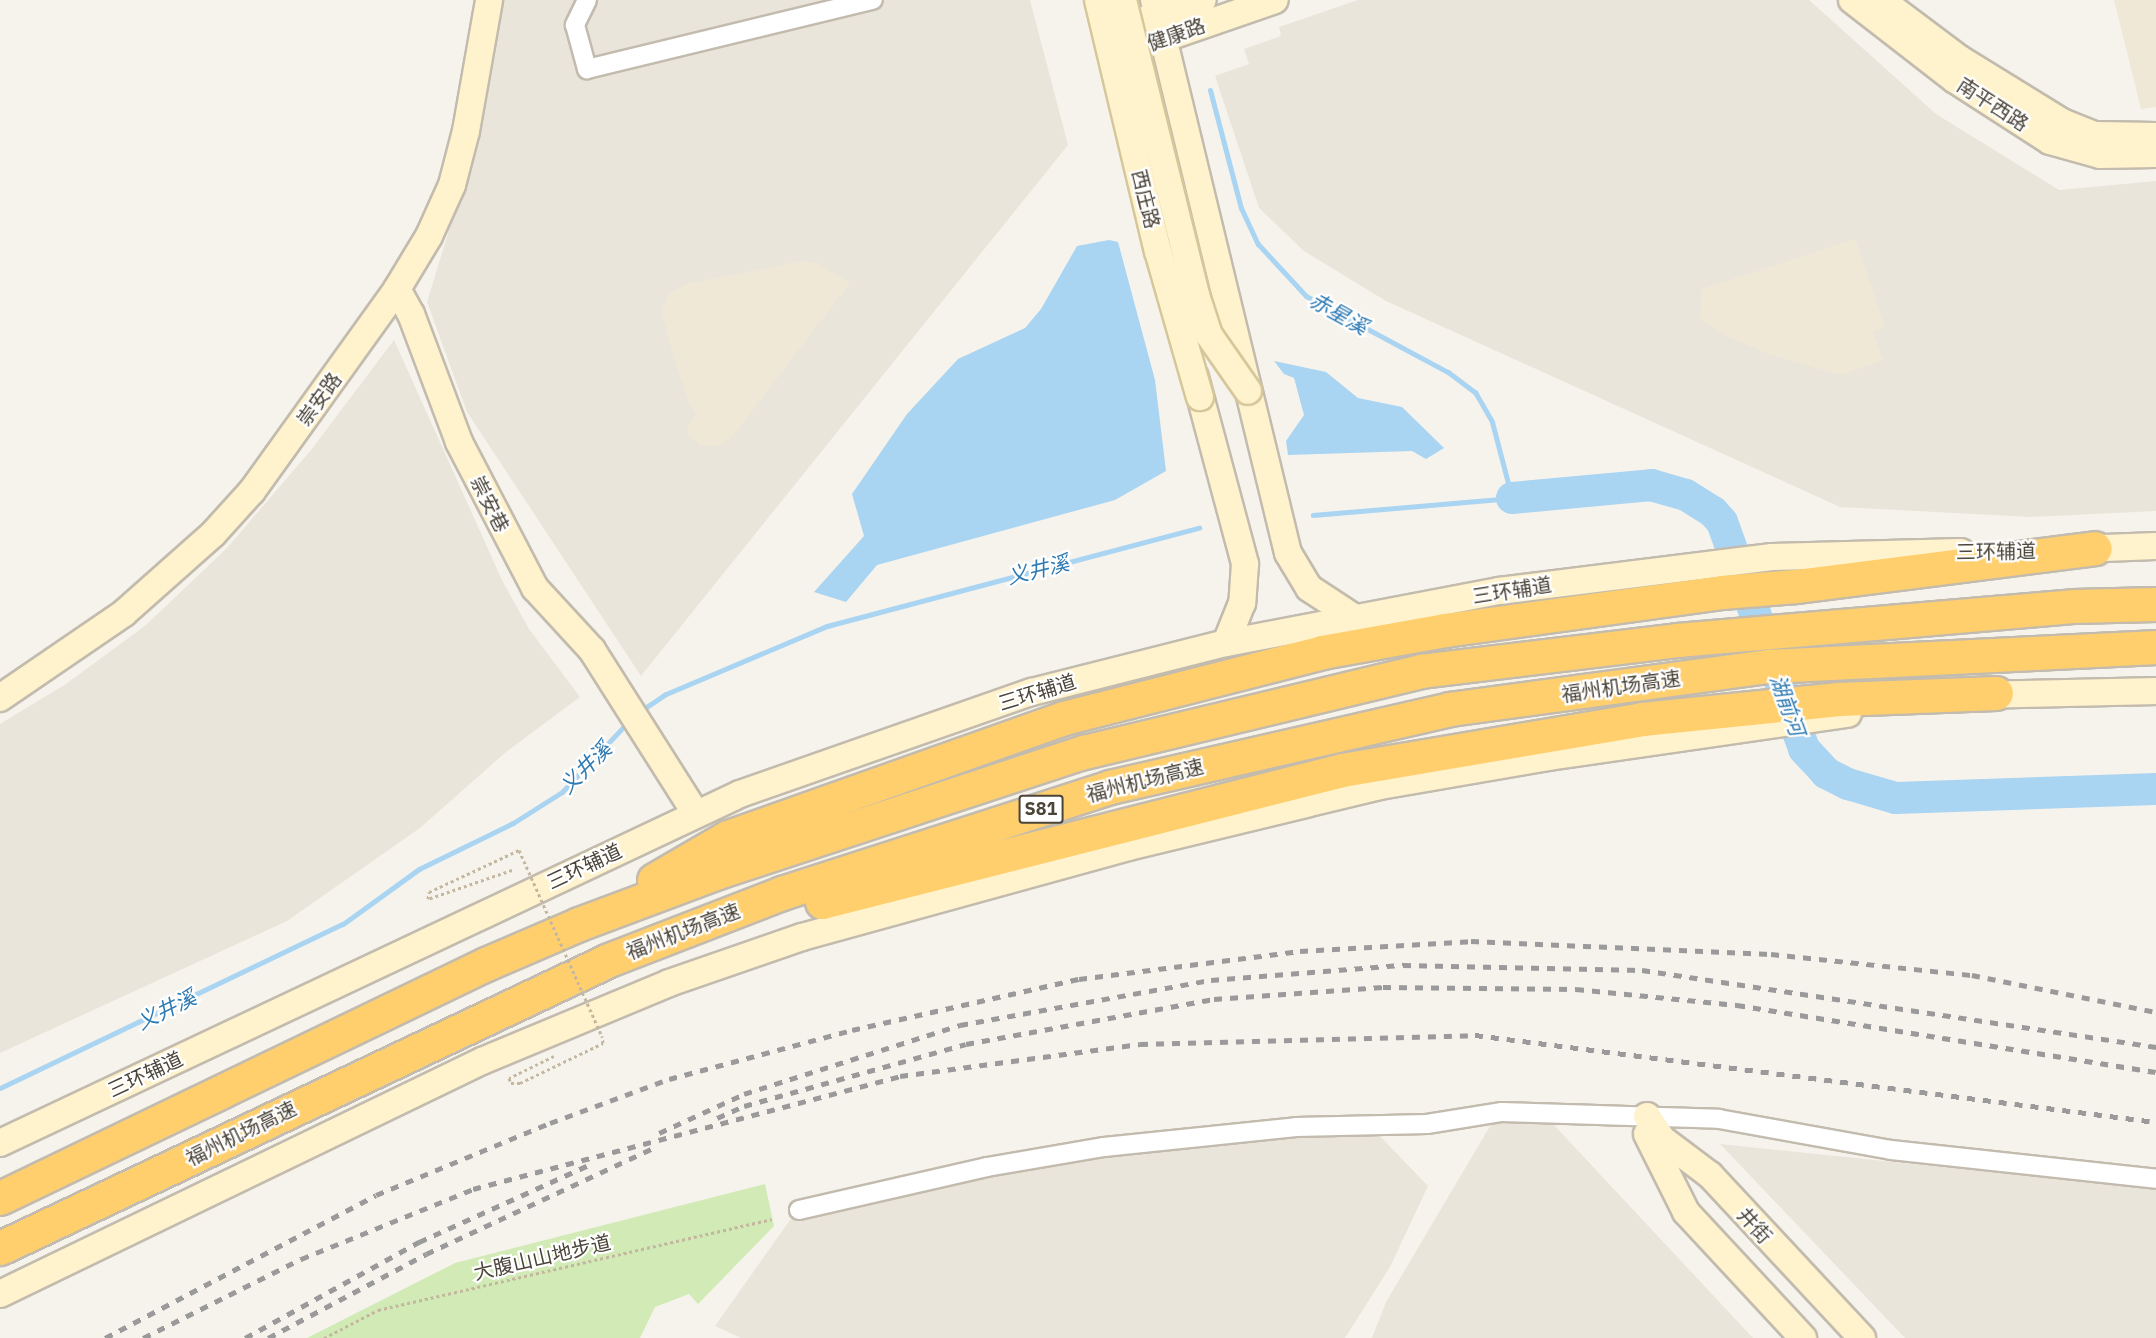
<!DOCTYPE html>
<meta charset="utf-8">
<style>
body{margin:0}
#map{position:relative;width:2156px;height:1338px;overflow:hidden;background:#f6f3ec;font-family:"IBM Plex Sans","Noto Sans SC",sans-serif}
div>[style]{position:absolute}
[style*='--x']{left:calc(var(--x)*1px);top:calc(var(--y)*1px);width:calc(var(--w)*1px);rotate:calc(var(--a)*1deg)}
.residential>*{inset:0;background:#eae5da}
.education>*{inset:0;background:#efe8d6}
.green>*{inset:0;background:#d2eab5}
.water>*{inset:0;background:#a9d4f2}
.stream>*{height:5px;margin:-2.5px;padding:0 2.5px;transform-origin:2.5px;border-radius:2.5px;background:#a9d4f2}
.river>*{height:32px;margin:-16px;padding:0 16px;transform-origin:16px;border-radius:16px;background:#a9d4f2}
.path>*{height:3px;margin-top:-1.5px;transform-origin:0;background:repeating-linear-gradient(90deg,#c4b79f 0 3px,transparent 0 6px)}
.roads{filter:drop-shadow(2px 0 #c2bbae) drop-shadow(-2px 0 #c2bbae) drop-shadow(0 2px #c2bbae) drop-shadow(0 -2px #c2bbae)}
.street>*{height:18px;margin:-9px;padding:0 9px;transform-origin:9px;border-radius:9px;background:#fff}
.secondary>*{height:26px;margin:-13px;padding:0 13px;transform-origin:13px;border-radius:13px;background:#fff3cd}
.highway>*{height:33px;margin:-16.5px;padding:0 16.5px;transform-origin:16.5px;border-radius:16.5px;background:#ffcf6e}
.rail>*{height:4.5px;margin-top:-2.25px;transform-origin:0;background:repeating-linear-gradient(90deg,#9a9a9a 0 8px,transparent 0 16px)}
.path-bridge>*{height:3px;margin-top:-1.5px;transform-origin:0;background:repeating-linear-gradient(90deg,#c4b79f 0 3px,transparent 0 6px)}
.bridges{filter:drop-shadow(2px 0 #d6c79b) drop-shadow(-2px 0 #d6c79b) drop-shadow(0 2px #d6c79b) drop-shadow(0 -2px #d6c79b)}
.secondary-bridge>*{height:26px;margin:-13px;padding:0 13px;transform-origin:13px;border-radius:13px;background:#fff3cd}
span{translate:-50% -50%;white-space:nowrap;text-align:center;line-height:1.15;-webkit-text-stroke:4.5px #fff;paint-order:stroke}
.shield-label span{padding:2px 4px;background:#fff;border:2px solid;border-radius:4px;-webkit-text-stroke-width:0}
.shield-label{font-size:18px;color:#4b4439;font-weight:700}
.street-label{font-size:20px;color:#4b4439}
.water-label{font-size:21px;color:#2e7ab2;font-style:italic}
</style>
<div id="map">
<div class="residential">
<div style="clip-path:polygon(504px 0,1030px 0,1068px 145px,641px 676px,467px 412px,427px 302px,468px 168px)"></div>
<div style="clip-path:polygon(1358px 0,1809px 0,1936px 114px,2059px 190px,2156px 181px,2156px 511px,2031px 517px,1840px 507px,1386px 301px,1304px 251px,1259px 208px,1215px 76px,1249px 64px,1244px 49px,1281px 36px,1279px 27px)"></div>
<div style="clip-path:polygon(394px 340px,502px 580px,529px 629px,580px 697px,506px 752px,420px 828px,287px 921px,0 1053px,0 724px,66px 684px,146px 625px,227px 548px,311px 450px)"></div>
<div style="clip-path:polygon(1542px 1119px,1553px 1124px,1753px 1338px,1372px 1338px,1386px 1302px,1493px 1121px)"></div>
<div style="clip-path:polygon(1376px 1132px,1428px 1186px,1390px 1267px,1345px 1338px,741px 1338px,715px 1326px,790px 1220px,1007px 1173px,1100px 1158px,1245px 1138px)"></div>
<div style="clip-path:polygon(1720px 1144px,2156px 1189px,2156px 1338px,1905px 1338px)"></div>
</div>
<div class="education">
<div style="clip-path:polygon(2114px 0,2156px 0,2156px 107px,2141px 109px)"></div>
<div style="clip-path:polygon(1855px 239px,1885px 327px,1873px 332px,1883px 360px,1841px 375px,1769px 354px,1724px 335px,1700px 318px,1702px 289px)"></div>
<div style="clip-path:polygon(803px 261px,817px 263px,850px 283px,731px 438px,718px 446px,700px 446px,688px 433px,688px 425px,697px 415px,689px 403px,676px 365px,662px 313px,665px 303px,669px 294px,687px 284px)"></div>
</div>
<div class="green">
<div style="clip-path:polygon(765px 1184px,774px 1226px,698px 1304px,689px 1294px,655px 1307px,640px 1338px,307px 1338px,455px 1263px)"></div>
</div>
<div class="water">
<div style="clip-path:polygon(1109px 240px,1118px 242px,1155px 380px,1166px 471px,1115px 500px,877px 565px,846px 602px,814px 592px,864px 536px,852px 494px,907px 414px,958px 359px,1025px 328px,1041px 309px,1077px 246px)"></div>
<div style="clip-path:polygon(1274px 361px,1326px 372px,1358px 398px,1402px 407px,1444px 448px,1426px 459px,1412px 451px,1288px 455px,1286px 441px,1304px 415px,1294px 378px,1284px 374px)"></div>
</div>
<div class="stream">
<div style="--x:1210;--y:90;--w:122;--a:75.3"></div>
<div style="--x:1241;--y:208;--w:40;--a:65"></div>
<div style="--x:1258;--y:244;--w:71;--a:47.3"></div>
<div style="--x:1306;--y:296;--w:161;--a:28.2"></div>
<div style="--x:1448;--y:372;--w:34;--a:37"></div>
<div style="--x:1475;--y:392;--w:34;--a:60"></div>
<div style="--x:1492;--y:422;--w:79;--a:75.3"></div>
<div style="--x:1512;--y:498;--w:200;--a:175.1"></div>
<div style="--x:639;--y:712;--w:32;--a:-34"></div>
<div style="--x:666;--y:694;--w:175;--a:-22.9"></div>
<div style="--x:827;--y:626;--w:385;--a:-14.8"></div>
<div style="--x:0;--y:1088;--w:380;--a:-25.6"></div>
<div style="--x:343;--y:924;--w:94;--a:-35.9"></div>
<div style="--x:419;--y:869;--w:105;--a:-26.1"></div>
<div style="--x:513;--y:823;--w:58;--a:-32.3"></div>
<div style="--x:562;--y:792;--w:96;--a:-46.7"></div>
</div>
<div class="river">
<div style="--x:1512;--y:498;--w:140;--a:-5.3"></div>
<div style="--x:1651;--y:485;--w:36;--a:16"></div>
<div style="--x:1686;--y:495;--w:32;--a:32"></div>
<div style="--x:1713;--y:512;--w:13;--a:48"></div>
<div style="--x:1722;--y:522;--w:241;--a:70.1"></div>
<div style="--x:1804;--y:749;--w:33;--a:47"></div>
<div style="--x:1826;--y:773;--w:25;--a:27"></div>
<div style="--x:1848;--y:784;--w:50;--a:16.3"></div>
<div style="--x:1896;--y:798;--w:260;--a:-2"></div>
</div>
<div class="path">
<div style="--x:512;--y:870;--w:89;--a:161"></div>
<div style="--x:428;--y:899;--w:7;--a:-82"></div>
<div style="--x:429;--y:892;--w:99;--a:-25"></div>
<div style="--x:554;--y:1056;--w:50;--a:153.9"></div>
<div style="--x:509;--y:1078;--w:5;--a:68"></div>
<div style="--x:511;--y:1083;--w:9;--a:0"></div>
<div style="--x:520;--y:1083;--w:92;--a:-25.7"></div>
<div style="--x:603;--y:1043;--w:7;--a:-98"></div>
<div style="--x:324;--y:1338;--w:61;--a:-27.4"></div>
<div style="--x:378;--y:1310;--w:404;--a:-13"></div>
</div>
<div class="roads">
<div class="street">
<div style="--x:587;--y:0;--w:28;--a:116"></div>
<div style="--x:575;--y:25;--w:46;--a:74.7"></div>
<div style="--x:587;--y:69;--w:294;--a:-13.6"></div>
<div style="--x:799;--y:1210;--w:193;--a:-12.9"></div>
<div style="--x:987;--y:1167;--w:119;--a:-9.7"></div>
<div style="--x:1104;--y:1147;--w:193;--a:-5.9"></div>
<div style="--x:1296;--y:1127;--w:131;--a:-1.3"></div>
<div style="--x:1427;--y:1124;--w:76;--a:-9.1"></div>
<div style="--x:1502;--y:1112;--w:217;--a:1.8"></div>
<div style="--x:1719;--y:1119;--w:175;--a:10.2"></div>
<div style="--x:1891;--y:1150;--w:267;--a:6.2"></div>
</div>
<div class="secondary">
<div style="--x:1154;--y:0;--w:569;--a:76.38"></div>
<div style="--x:1288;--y:553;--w:41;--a:59"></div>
<div style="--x:1309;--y:588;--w:55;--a:33.1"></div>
<div style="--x:1852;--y:0;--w:129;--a:37.8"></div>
<div style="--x:1954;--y:79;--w:114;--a:32.9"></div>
<div style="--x:2050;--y:141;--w:52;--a:15.6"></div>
<div style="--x:2100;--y:155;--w:56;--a:-1"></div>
<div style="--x:1881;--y:0;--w:99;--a:36.8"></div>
<div style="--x:1960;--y:59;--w:120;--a:31.7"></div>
<div style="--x:2062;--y:122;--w:35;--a:22"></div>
<div style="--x:2095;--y:135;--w:61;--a:0.9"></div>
<div style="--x:1141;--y:21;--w:65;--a:-18.7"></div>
<div style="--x:1148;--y:44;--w:134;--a:-19.1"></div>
<div style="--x:397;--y:289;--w:29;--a:61"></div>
<div style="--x:411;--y:314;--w:137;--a:69.4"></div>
<div style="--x:459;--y:442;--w:165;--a:62.5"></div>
<div style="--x:535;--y:588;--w:84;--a:47.4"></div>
<div style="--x:592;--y:650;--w:194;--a:57.6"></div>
<div style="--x:1195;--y:377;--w:194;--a:75"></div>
<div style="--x:1245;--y:564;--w:39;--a:94"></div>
<div style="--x:1242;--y:603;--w:43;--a:111.8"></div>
<div style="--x:2078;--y:549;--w:78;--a:-2.2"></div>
<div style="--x:1979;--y:695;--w:177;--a:-1.3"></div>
<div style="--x:0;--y:698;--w:150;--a:-34.4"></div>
<div style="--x:124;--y:613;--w:119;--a:-41.6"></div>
<div style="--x:213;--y:534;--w:58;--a:-47.8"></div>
<div style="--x:252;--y:491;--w:249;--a:-54.3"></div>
<div style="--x:397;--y:289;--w:62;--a:-58.9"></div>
<div style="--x:429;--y:236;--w:56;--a:-65.7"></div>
<div style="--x:452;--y:185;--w:56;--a:-75.5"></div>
<div style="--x:466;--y:131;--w:133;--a:-80"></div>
<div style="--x:1647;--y:1116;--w:27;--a:57"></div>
<div style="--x:1662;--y:1139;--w:60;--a:36.9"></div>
<div style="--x:1710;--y:1175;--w:223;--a:47"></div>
<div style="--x:1647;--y:1134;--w:87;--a:63.4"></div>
<div style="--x:1686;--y:1212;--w:172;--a:47.1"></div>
<div style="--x:0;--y:1143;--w:818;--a:-25.25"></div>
<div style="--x:740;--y:794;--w:309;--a:-19.3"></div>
<div style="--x:1032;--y:692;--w:200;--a:-14.2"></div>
<div style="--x:1226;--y:643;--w:278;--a:-10.8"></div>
<div style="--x:1499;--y:591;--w:275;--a:-7.1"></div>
<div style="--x:1772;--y:557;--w:189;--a:-1.5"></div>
<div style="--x:0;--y:1294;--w:535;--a:-25.8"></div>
<div style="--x:482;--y:1061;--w:203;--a:-22.6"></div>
<div style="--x:669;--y:983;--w:141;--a:-19.1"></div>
<div style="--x:802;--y:937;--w:338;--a:-15.4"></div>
<div style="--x:1128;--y:847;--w:259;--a:-13.6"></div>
<div style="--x:1380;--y:786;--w:170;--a:-9.8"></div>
<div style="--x:1548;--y:757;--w:303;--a:-8.2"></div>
</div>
<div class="highway">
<div style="--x:654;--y:880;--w:86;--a:-30.2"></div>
<div style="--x:728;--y:837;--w:356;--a:-19.5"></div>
<div style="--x:1064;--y:718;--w:266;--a:-14.3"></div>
<div style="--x:1322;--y:652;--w:125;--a:-10.1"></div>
<div style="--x:1445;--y:630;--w:280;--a:-7.8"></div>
<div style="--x:1722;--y:592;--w:74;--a:-4.6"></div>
<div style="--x:1796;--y:586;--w:301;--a:-7.2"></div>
<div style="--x:822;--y:902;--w:536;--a:-14.24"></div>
<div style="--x:1342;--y:770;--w:304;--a:-9.6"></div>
<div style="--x:1642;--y:719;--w:198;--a:-5.8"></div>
<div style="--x:1839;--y:699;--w:157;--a:-2.2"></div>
<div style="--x:0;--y:1198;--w:539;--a:-25.71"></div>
<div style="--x:486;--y:964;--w:101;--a:-23.3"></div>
<div style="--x:579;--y:924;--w:148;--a:-20.5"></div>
<div style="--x:718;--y:872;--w:385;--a:-18.2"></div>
<div style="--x:1084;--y:752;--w:347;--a:-13.5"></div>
<div style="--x:1421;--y:671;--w:258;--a:-6.9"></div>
<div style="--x:1677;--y:640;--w:397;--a:-4.9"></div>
<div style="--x:2073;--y:606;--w:83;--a:-1.4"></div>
<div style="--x:0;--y:1248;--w:674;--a:-25.31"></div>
<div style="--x:609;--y:960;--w:186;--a:-21.2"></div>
<div style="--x:782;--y:893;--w:345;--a:-17.9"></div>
<div style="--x:1110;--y:787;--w:349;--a:-12.9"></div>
<div style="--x:1450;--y:709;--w:323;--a:-7.7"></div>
<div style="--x:1770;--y:666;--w:386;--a:-2.8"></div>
</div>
</div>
<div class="rail">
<div style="--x:717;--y:1118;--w:30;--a:-24"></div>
<div style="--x:744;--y:1106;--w:230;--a:-15.6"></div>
<div style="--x:966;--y:1044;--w:252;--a:-10.3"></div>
<div style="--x:1214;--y:999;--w:169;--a:-4.1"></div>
<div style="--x:1383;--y:987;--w:193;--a:0.6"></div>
<div style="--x:1576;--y:989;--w:162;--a:5.7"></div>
<div style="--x:1737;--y:1005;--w:424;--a:9.1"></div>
<div style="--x:659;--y:1133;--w:94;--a:-24.6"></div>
<div style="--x:744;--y:1094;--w:227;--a:-17.7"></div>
<div style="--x:960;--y:1025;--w:255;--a:-10.2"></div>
<div style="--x:1211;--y:980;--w:193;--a:-4.5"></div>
<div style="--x:1403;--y:965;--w:239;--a:1.2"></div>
<div style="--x:1642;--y:970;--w:520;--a:8.52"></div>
<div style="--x:105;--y:1338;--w:306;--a:-27.8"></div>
<div style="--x:376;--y:1195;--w:188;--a:-22.5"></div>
<div style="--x:550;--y:1123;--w:127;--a:-20.3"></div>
<div style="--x:669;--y:1079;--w:189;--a:-15"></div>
<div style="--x:852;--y:1030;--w:233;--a:-12.7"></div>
<div style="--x:1079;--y:979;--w:223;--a:-7.2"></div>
<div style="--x:1300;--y:951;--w:171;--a:-3.3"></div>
<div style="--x:1471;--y:941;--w:300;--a:2.5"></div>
<div style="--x:1771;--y:954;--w:202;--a:6"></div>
<div style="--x:1972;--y:975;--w:188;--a:11.4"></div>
<div style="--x:143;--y:1338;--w:177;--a:-26.6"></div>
<div style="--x:301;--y:1259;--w:186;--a:-22.1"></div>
<div style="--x:473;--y:1189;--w:442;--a:-14.8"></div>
<div style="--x:900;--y:1076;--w:242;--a:-7.6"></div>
<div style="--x:1140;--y:1044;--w:335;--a:-1.5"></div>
<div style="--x:1475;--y:1035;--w:687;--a:7.28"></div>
<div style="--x:245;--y:1338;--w:199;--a:-28.9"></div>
<div style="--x:419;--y:1242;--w:189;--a:-24.4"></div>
<div style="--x:268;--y:1338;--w:179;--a:-28"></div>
<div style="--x:426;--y:1254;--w:253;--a:-25"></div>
</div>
<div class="path-bridge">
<div style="--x:519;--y:850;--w:204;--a:66"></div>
</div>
<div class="bridges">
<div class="secondary-bridge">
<div style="--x:1098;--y:0;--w:258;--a:76.6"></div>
<div style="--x:1158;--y:251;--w:152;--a:74"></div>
<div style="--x:1123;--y:0;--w:304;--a:76.1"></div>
<div style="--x:1196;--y:295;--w:42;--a:72"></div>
<div style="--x:1209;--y:335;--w:68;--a:55.1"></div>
</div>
</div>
<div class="shield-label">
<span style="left:1041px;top:809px">S81</span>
</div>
<div class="street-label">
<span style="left:1176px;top:34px;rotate:-19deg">健康路</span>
<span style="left:1993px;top:104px;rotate:33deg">南平西路</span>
<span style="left:1146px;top:199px;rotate:76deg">西庄路</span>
<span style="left:319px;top:399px;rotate:-54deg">崇安路</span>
<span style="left:490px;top:504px;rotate:63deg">崇安巷</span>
<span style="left:1996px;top:551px;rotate:-1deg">三环辅道</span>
<span style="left:1512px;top:590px;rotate:-9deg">三环辅道</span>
<span style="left:1621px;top:686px;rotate:-8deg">福州机场高速</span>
<span style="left:1037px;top:692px;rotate:-17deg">三环辅道</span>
<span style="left:1145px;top:780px;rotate:-14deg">福州机场高速</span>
<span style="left:584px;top:866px;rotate:-25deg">三环辅道</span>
<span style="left:683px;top:931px;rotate:-21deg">福州机场高速</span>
<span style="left:145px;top:1074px;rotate:-25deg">三环辅道</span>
<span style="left:241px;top:1133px;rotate:-26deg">福州机场高速</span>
<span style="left:1755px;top:1225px;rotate:48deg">井街</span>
<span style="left:542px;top:1257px;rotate:-13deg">大腹山山地步道</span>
</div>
<div class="water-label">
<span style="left:1339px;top:313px;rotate:29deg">赤星溪</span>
<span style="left:1038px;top:569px;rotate:-14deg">义井溪</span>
<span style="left:1788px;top:705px;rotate:70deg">湖前河</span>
<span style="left:585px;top:767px;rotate:-45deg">义井溪</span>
<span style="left:166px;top:1009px;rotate:-26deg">义井溪</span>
</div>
</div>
